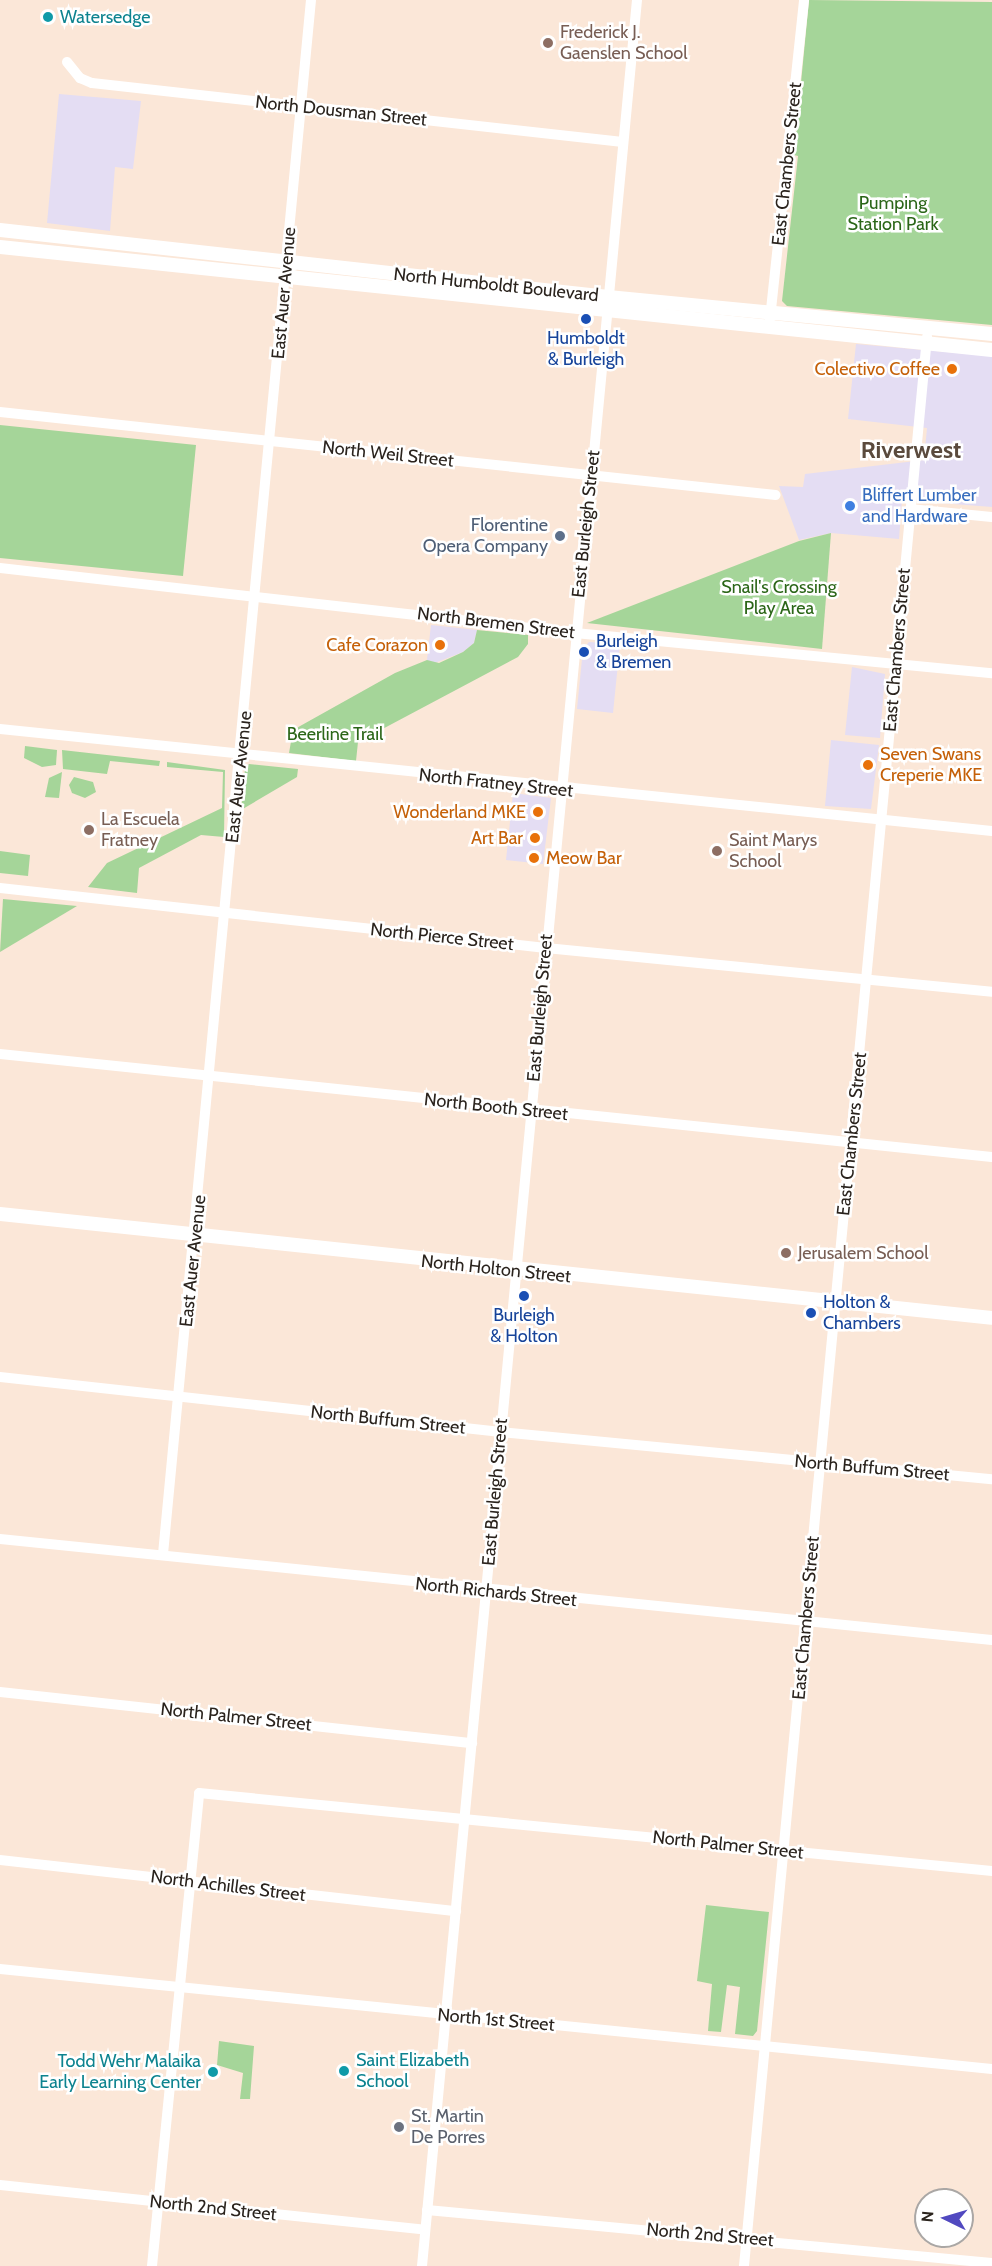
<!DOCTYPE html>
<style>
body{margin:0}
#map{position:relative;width:992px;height:2266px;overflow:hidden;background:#fbe7d8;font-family:Cabin,sans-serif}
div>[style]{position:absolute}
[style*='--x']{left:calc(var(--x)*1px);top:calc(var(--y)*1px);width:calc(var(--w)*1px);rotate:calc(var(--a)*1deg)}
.commercial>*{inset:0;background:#e4ddf3}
.green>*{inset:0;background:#a5d599}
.minor>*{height:10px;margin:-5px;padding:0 5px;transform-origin:5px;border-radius:5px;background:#fff}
.major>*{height:14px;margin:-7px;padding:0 7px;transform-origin:7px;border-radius:7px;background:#fff}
.dots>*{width:16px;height:16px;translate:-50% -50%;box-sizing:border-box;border:3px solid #fff;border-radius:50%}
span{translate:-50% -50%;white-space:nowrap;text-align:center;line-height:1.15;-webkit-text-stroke:5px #fff;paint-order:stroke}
.culture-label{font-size:18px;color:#0d838f}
.left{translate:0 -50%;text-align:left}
.right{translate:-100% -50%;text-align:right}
.education-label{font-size:18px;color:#785e54}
.street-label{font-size:18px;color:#2a231d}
.park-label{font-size:18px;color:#2b6618}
.transit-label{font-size:18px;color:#164399}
.food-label{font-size:18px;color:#c56008}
.shop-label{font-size:18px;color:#366cbe}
.service-label{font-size:18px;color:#4e5e75}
.worship-label{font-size:18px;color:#5b616d}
.district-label{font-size:24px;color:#5a4a3d;font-weight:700}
.north{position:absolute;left:914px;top:2188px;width:60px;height:60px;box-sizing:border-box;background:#fff;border:2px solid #aaa7a5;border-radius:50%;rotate:275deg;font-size:16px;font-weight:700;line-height:24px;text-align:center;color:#2a231d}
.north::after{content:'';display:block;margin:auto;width:21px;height:27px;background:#5149c0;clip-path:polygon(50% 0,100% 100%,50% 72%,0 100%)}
</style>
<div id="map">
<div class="commercial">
<div style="clip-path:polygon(59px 94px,141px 101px,133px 169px,115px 167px,110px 231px,47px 223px)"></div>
<div style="clip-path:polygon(856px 344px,992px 356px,992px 507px,902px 500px,899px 539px,831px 533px,799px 540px,779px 486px,803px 487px,805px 474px,924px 460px,927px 428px,848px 419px)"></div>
<div style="clip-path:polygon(431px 625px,477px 630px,474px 643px,463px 652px,432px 664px,427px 660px)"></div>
<div style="clip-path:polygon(589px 642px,620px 644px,613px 713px,577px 709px,583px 649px)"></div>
<div style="clip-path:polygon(852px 667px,885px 674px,880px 738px,845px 735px)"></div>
<div style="clip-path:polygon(831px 740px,879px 745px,871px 809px,825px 806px)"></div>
<div style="clip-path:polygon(513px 793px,551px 798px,543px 864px,506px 860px)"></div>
</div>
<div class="green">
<div style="clip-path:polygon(809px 0,992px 2px,992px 325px,787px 306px,782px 301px,798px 156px,794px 155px)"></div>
<div style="clip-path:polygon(0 425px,196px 445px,183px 576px,0 558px)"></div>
<div style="clip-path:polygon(831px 533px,822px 649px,587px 623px,799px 541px)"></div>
<div style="clip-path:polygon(477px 630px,528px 635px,528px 644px,518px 657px,358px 742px,356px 761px,289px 753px,293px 730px,395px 673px,427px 660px,439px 663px,463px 652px,474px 643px)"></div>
<div style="clip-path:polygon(25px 746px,57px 750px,56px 765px,42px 767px,24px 758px)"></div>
<div style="clip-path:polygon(62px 750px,160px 761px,159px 766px,110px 761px,107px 774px,63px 769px)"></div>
<div style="clip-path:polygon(167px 762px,225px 770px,224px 837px,201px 835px,139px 868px,137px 893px,88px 887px,107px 863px,222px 808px,223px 772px,167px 767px)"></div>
<div style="clip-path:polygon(249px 764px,298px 769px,297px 777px,241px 810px,245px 769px)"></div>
<div style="clip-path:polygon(62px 772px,59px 798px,45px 797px,49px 778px)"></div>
<div style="clip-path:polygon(74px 777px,93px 782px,96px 792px,85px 798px,72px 793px,69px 785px)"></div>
<div style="clip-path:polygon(0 851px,30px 855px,28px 876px,0 873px)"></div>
<div style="clip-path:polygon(3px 899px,77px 906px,0 952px)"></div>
<div style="clip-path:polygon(706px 1905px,769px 1912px,757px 2031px,753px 2036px,735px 2034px,740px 1987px,727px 1985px,721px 2032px,708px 2031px,712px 1984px,697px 1981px)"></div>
<div style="clip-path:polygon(219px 2041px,254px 2046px,250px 2099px,240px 2099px,243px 2073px,217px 2065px)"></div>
</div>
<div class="minor">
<div style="--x:67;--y:62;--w:21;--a:51"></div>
<div style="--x:80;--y:78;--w:13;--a:23"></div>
<div style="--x:92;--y:83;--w:534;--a:6.34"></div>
<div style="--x:770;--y:319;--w:321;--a:-83.9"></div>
<div style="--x:0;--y:412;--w:780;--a:6.11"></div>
<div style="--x:910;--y:509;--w:82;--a:5.6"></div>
<div style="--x:0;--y:568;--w:579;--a:6.45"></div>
<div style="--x:575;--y:633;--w:419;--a:5.5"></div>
<div style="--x:0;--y:729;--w:997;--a:5.87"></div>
<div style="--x:0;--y:888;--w:549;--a:6.27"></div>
<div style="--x:546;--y:948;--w:448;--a:5.6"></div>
<div style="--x:0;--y:1054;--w:997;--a:5.93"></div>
<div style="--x:0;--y:1377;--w:504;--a:6.26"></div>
<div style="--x:501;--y:1432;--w:493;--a:5.5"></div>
<div style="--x:0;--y:1539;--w:997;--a:5.81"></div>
<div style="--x:163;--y:1554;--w:1561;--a:-84.56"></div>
<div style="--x:0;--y:1692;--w:475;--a:6.2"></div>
<div style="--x:0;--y:1860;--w:459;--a:6.4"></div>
<div style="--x:0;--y:1969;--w:997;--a:5.76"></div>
<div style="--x:0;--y:2185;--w:427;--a:6"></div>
<div style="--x:427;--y:2210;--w:567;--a:5.36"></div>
<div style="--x:152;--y:2266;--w:475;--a:-84.3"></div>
<div style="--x:199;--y:1793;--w:797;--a:5.62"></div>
<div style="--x:422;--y:2266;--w:2276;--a:-84.58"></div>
<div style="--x:744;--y:2266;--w:1938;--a:-84.58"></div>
</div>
<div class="major">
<div style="--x:0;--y:230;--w:612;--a:6.29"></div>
<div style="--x:608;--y:297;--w:386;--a:5.5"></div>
<div style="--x:0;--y:247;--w:997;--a:5.93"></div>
<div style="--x:0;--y:1214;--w:997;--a:5.98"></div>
</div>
<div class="dots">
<div style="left:48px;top:17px;background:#0f9aa8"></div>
<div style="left:548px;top:43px;background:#8d6e63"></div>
<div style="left:586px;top:319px;background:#1a4fb4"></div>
<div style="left:952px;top:369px;background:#e8710a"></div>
<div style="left:850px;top:506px;background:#3f7fe0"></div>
<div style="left:560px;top:536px;background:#5c6f8a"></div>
<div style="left:440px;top:645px;background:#e8710a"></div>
<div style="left:584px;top:652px;background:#1a4fb4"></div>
<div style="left:868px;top:765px;background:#e8710a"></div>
<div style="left:538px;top:812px;background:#e8710a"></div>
<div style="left:89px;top:830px;background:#8d6e63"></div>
<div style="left:535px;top:838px;background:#e8710a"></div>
<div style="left:717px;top:851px;background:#8d6e63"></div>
<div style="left:534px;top:858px;background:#e8710a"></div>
<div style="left:786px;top:1253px;background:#8d6e63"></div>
<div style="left:524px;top:1296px;background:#1a4fb4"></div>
<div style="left:811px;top:1313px;background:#1a4fb4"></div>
<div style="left:344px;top:2071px;background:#0f9aa8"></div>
<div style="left:213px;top:2072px;background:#0f9aa8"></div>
<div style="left:399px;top:2127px;background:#6b7280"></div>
</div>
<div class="culture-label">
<span class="left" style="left:60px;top:17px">Watersedge</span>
<span class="left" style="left:356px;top:2071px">Saint Elizabeth<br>School</span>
<span class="right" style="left:201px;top:2072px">Todd Wehr Malaika<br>Early Learning Center</span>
</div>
<div class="education-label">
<span class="left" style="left:560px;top:43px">Frederick J.<br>Gaenslen School</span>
<span class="left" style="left:101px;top:830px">La Escuela<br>Fratney</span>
<span class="left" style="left:729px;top:851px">Saint Marys<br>School</span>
<span class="left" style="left:798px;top:1253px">Jerusalem School</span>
</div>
<div class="street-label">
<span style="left:341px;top:111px;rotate:6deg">North Dousman Street</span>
<span style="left:787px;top:164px;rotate:-84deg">East Chambers Street</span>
<span style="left:496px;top:285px;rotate:6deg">North Humboldt Boulevard</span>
<span style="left:284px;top:293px;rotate:-85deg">East Auer Avenue</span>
<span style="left:388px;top:454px;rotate:6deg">North Weil Street</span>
<span style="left:586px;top:524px;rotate:-84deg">East Burleigh Street</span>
<span style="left:496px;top:623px;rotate:7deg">North Bremen Street</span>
<span style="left:897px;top:650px;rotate:-85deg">East Chambers Street</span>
<span style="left:239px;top:777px;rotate:-84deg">East Auer Avenue</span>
<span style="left:496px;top:783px;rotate:6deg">North Fratney Street</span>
<span style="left:442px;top:937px;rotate:6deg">North Pierce Street</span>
<span style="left:540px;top:1008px;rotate:-85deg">East Burleigh Street</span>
<span style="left:496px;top:1107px;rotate:6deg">North Booth Street</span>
<span style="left:852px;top:1134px;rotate:-84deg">East Chambers Street</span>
<span style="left:193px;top:1261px;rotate:-84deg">East Auer Avenue</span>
<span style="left:496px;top:1269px;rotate:6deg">North Holton Street</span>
<span style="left:388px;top:1420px;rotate:6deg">North Buffum Street</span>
<span style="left:872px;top:1468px;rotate:5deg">North Buffum Street</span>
<span style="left:495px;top:1492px;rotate:-85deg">East Burleigh Street</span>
<span style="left:496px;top:1592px;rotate:6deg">North Richards Street</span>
<span style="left:806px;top:1618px;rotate:-85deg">East Chambers Street</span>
<span style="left:236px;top:1717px;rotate:6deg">North Palmer Street</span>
<span style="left:728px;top:1845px;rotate:6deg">North Palmer Street</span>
<span style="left:228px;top:1886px;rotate:7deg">North Achilles Street</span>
<span style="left:496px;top:2020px;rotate:5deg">North 1st Street</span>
<span style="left:213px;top:2208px;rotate:6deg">North 2nd Street</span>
<span style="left:710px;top:2235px;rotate:5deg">North 2nd Street</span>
</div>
<div class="park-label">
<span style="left:893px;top:214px">Pumping<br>Station Park</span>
<span style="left:779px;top:598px">Snail's Crossing<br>Play Area</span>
<span style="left:335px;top:734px">Beerline Trail</span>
</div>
<div class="transit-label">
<span style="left:586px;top:349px">Humboldt<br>&amp; Burleigh</span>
<span class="left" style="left:596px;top:652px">Burleigh<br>&amp; Bremen</span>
<span class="left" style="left:823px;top:1313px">Holton &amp;<br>Chambers</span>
<span style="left:524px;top:1326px">Burleigh<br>&amp; Holton</span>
</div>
<div class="food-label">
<span class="right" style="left:940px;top:369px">Colectivo Coffee</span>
<span class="right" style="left:428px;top:645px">Cafe Corazon</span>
<span class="left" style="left:880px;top:765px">Seven Swans<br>Creperie MKE</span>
<span class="right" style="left:526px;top:812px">Wonderland MKE</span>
<span class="right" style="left:523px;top:838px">Art Bar</span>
<span class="left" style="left:546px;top:858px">Meow Bar</span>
</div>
<div class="shop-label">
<span class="left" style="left:862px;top:506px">Bliffert Lumber<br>and Hardware</span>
</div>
<div class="service-label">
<span class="right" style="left:548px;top:536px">Florentine<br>Opera Company</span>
</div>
<div class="worship-label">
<span class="left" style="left:411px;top:2127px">St. Martin<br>De Porres</span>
</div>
<div class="district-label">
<span style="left:911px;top:450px">Riverwest</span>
</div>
<div class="north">N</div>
</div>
